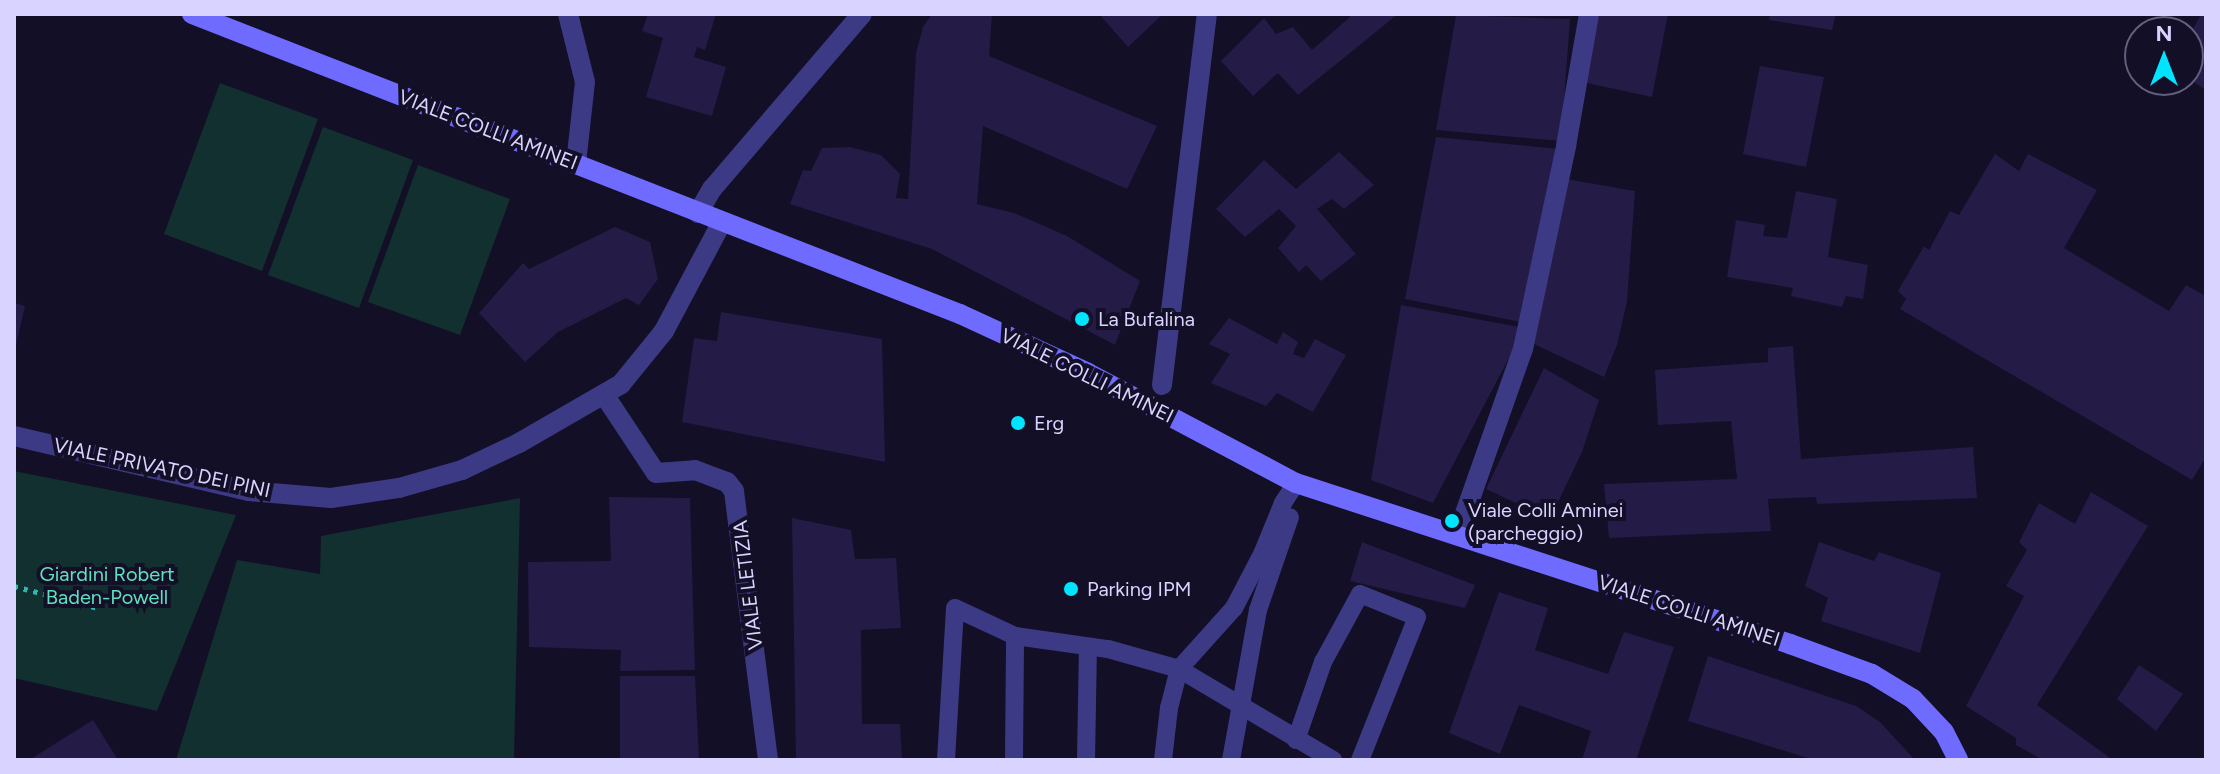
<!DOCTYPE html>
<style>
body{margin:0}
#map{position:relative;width:2220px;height:774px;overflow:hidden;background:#130f26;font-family:Figtree,sans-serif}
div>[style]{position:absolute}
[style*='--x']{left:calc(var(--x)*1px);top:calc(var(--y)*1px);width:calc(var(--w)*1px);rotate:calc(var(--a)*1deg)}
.green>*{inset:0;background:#12302f}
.building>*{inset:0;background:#241b47}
.path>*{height:5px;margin-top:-2.5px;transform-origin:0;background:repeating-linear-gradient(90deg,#2fb8b0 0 4px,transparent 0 10px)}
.lane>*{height:18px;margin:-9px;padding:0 9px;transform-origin:9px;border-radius:9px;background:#3d3a85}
.street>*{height:20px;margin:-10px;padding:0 10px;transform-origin:10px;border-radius:10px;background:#3d3a85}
.secondary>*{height:20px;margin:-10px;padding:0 10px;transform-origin:10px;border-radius:10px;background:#6f6bff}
.dots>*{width:22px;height:22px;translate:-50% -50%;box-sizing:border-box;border:4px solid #130f26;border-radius:50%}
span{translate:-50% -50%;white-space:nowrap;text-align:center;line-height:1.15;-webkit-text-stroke:8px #130f26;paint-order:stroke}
.street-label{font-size:20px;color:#d9d4ff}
.poi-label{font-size:20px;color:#d9d4ff}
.left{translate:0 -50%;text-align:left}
.park-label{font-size:20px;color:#5fe0c0}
.frame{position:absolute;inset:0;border:16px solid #d9d4ff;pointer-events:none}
.north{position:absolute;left:2124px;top:16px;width:80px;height:80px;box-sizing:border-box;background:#130f26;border:2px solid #625e7d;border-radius:50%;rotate:0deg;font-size:22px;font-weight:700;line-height:32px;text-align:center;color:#d9d4ff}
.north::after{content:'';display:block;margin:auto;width:28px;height:36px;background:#00e5ff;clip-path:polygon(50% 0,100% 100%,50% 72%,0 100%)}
</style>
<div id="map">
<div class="green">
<div style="clip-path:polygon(220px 83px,318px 119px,262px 271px,164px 234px)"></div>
<div style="clip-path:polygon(323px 127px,413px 160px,359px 308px,268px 275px)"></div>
<div style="clip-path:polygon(418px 165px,510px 199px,460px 335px,368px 302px)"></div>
<div style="clip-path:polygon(14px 471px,236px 515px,157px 711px,14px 678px)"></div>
<div style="clip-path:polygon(520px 498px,514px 760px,176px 760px,237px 560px,320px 574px,321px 536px)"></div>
</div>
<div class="building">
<div style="clip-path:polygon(648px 14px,716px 14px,705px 50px,697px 47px,694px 57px,726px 67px,712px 116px,646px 97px,663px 38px,642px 31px)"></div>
<div style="clip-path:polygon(932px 14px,992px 14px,989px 56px,1157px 126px,1127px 189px,983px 126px,977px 204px,1014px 213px,1067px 236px,1140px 281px,1115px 345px,932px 249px,790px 204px,803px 170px,811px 171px,822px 148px,850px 147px,881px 155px,900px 174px,896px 198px,908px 199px,916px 53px,923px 27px)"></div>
<div style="clip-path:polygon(1099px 14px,1163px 14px,1128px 47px)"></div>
<div style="clip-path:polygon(1348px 14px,1398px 14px,1298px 95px,1278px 73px,1253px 96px,1221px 61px,1264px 18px,1276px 34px,1293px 27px,1312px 50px,1350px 17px)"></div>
<div style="clip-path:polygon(1594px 14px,1668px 14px,1652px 97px,1582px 82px)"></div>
<div style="clip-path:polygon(1770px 14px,1836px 14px,1832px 30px,1769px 20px)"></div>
<div style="clip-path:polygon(2195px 14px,2206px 14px,2206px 90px,2188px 78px,2188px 38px,2200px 16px)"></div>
<div style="clip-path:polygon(1456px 15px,1570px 19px,1561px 141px,1436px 130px)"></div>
<div style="clip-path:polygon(1760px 66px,1824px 77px,1806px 167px,1743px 154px)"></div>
<div style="clip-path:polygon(1436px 137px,1559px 149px,1521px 322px,1405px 299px)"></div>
<div style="clip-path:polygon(1339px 152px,1374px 185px,1344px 209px,1332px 199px,1317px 209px,1356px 254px,1321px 281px,1306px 265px,1299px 272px,1278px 248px,1296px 226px,1279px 209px,1245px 237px,1216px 209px,1264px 160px,1296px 189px)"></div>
<div style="clip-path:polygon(1995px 154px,2019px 171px,2028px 154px,2097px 190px,2064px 248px,2169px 311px,2186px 285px,2206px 296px,2206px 457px,2192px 480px,1900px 309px,1906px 299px,1898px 291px,1924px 246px,1929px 250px,1950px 211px,1959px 215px)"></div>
<div style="clip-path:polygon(1566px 179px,1635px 191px,1627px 302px,1617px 345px,1604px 377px,1532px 343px)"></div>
<div style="clip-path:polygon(1796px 191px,1837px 199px,1828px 257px,1868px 265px,1863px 299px,1846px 296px,1842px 307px,1791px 296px,1793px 288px,1727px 277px,1736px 220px,1765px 225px,1763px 236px,1787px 238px)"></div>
<div style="clip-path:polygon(615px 227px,650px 242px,658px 279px,639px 305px,626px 298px,558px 332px,525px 362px,479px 313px,523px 263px,529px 269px)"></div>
<div style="clip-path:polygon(14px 303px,25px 306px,15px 349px,14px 349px)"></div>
<div style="clip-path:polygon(1401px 305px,1519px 327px,1511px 354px,1433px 503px,1371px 480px)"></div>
<div style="clip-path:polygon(721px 312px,882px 339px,885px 462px,682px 422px,694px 338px,717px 341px)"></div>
<div style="clip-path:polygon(1229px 318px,1277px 344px,1283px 332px,1298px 342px,1293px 354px,1304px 358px,1315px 339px,1346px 355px,1313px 412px,1277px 393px,1266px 406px,1211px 383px,1230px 354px,1209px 344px)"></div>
<div style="clip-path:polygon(1793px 346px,1801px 459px,1973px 447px,1977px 498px,1817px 504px,1816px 497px,1768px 499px,1771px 531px,1609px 538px,1604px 484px,1737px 479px,1731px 421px,1658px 425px,1655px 370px,1768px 362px,1768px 348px)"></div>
<div style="clip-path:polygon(1544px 368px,1599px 400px,1582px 452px,1550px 519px,1486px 489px)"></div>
<div style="clip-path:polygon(2091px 492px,2148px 526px,2037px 705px,2113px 760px,2043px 760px,2016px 745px,2016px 738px,1966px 706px,2024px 596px,2006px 586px,2027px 550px,2019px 542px,2039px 503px,2075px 524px)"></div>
<div style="clip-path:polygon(609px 497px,690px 498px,695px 670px,620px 671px,621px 650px,529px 647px,528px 562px,611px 561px)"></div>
<div style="clip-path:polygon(792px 518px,851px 530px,855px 559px,896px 558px,901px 628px,861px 630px,862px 724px,900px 724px,902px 760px,796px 760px)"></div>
<div style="clip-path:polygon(1362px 542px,1475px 585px,1465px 608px,1350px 581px)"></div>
<div style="clip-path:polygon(1819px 542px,1874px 561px,1879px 552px,1941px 573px,1920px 653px,1821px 621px,1828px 598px,1805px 586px)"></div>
<div style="clip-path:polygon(1499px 592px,1548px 608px,1535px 650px,1608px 674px,1624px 632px,1674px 647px,1636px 760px,1582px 760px,1591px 731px,1519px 705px,1500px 754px,1449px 733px)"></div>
<div style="clip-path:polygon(1708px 656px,1856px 706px,1880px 722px,1915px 760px,1814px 760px,1688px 721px)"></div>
<div style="clip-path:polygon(2139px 665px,2183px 694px,2156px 731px,2117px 699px)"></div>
<div style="clip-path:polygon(620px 676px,695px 676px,699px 760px,620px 760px)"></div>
<div style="clip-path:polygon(93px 720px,118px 760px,29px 760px)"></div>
</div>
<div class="path">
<div style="--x:14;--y:586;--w:87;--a:14.7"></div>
</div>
<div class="lane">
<div style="--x:1296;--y:740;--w:83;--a:-70.9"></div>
<div style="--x:1323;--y:662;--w:77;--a:-61.4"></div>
<div style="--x:1360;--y:594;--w:61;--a:22"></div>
<div style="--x:1417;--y:617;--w:154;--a:111.7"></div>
<div style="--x:946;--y:760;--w:152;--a:-86.6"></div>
<div style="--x:955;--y:608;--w:66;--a:25"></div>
<div style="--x:1015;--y:636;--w:94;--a:8"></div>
<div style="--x:1108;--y:649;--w:74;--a:15.7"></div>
<div style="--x:1179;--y:669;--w:179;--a:30.6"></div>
<div style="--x:1014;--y:760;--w:124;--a:-89.5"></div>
<div style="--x:1086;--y:760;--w:113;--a:-89"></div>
<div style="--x:1163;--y:760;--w:52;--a:-83.4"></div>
<div style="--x:1169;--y:708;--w:40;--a:-75.6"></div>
<div style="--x:1179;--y:669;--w:82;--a:-48"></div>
<div style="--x:1234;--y:608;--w:63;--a:-62.6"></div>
<div style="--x:1263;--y:552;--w:53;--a:-67.8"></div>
<div style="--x:1283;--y:503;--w:24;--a:-57"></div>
<div style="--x:1231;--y:760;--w:152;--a:-79.8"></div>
<div style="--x:1258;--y:610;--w:98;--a:-71"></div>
</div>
<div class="street">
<div style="--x:568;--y:14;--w:70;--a:76"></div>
<div style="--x:585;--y:82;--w:82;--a:96.3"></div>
<div style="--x:698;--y:213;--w:28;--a:-60"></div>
<div style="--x:712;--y:189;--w:230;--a:-49.4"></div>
<div style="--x:1162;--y:385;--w:374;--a:-83.1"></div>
<div style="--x:605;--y:396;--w:92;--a:56.5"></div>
<div style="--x:656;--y:473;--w:39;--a:-4"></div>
<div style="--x:695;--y:470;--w:34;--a:21"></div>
<div style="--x:727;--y:482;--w:11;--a:52"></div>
<div style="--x:734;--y:491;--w:271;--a:82.8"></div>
<div style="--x:14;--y:436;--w:241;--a:13.2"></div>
<div style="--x:249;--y:491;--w:82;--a:4.9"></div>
<div style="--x:331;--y:498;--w:69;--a:-8.4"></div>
<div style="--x:399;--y:488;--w:66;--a:-15.9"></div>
<div style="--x:462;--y:470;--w:63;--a:-25.3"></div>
<div style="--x:519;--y:443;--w:118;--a:-30"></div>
<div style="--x:621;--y:384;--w:68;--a:-50.9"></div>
<div style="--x:664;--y:331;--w:123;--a:-62"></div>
<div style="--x:1463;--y:519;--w:180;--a:-70.6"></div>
<div style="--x:1523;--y:349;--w:208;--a:-78"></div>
<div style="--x:1566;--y:146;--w:134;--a:-80.1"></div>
</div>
<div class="secondary">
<div style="--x:192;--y:14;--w:825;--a:21.34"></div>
<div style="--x:960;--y:314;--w:141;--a:24.7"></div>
<div style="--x:1088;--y:373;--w:235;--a:27.9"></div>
<div style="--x:1296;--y:483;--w:520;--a:18.05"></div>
<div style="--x:1790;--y:644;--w:87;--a:20.1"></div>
<div style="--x:1872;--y:674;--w:48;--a:31.4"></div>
<div style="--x:1913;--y:699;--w:45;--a:46.8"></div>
<div style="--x:1944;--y:732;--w:31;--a:63"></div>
</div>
<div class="dots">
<div style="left:1082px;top:319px;background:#00e5ff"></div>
<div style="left:1018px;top:423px;background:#00e5ff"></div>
<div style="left:1452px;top:521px;background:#00e5ff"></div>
<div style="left:1071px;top:589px;background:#00e5ff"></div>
</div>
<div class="street-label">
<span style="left:488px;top:130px;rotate:21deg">VIALE COLLI AMINEI</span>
<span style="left:1087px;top:376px;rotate:26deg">VIALE COLLI AMINEI</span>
<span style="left:162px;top:468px;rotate:12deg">VIALE PRIVATO DEI PINI</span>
<span style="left:748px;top:585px;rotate:-97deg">VIALE LETIZIA</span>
<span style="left:1689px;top:611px;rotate:18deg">VIALE COLLI AMINEI</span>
</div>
<div class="poi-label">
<span class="left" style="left:1098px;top:319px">La Bufalina</span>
<span class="left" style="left:1034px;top:423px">Erg</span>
<span class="left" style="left:1468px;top:522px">Viale Colli Aminei<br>(parcheggio)</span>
<span class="left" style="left:1087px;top:589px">Parking IPM</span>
</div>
<div class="park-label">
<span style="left:107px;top:586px">Giardini Robert<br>Baden-Powell</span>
</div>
<div class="frame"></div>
<div class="north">N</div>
</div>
